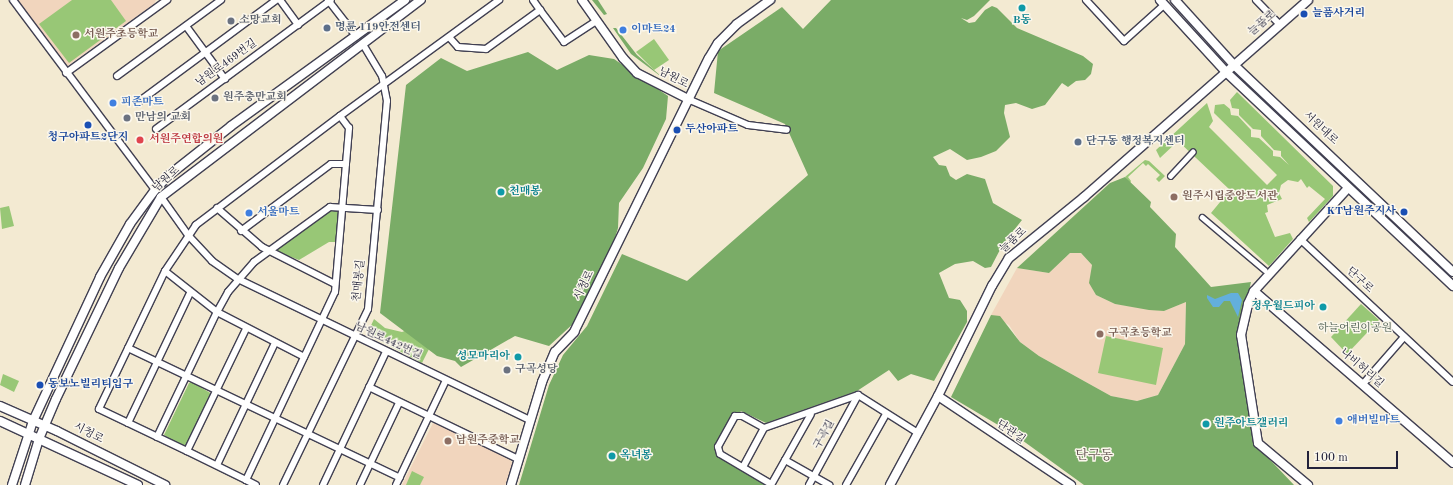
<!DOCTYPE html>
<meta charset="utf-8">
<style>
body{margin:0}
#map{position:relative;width:1453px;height:485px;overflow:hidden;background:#f3ead2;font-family:"Old Standard TT","Noto Serif KR",serif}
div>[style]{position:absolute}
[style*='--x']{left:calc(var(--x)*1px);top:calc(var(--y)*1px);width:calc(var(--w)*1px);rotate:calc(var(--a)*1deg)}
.built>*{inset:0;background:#f1d5bd}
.green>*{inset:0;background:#98c776}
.forest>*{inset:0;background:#7aac67}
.water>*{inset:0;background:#63afdc}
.roads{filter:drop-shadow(1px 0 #414052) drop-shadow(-1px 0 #414052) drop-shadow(0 1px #414052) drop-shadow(0 -1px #414052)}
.pedestrian>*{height:4.5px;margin:-2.25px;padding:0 2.25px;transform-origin:2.25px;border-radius:2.25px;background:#fff}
.minor>*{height:6px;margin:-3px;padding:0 3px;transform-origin:3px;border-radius:3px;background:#fff}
.tertiary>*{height:8px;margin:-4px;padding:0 4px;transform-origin:4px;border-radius:4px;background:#fff}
.dots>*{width:11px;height:11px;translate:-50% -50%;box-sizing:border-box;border:2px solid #fbf7ec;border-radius:50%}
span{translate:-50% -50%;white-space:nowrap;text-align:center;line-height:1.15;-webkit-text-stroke:3px #fbf7ec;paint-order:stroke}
.transit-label{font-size:11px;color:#164399;font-weight:700}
.left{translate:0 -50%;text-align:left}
.right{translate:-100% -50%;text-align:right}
.worship-label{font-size:11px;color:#5b616d;font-weight:700}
.culture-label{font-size:11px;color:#0d838f;font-weight:700}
.street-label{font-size:11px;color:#22223b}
.service-label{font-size:11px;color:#4e5e75;font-weight:700}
.shop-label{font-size:11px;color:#366cbe;font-weight:700}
.education-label{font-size:11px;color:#785e54;font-weight:700}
.health-label{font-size:11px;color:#be3a42;font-weight:700}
.park-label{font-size:11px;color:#4b5c50}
.quarter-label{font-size:13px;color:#5d4e4b}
.scale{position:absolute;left:1307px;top:451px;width:91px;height:18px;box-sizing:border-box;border:2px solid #22223b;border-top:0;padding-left:5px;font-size:12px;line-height:14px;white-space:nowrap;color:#22223b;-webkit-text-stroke:3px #fbf7ec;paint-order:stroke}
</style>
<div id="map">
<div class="built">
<div style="clip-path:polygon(14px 0,156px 0,154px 4px,67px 66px)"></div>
<div style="clip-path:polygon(1070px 253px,1081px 253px,1092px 265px,1090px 283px,1096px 295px,1115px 304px,1164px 311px,1186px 302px,1185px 344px,1158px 395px,1137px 401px,1111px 396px,1039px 356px,1020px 342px,1009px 325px,991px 315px,1017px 268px,1049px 273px)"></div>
<div style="clip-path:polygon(434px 421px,510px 460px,513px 464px,505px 485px,402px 485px)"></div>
</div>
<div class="green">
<div style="clip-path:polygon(72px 0,111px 0,126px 21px,69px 63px,39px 24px)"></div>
<div style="clip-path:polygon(654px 39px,669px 60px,654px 70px,636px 52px)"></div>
<div style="clip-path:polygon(1237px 92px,1333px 186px,1333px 196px,1309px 222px,1307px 218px,1325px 199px,1309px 186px,1307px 188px,1301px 179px,1298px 182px,1288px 180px,1281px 185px,1279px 193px,1282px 199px,1267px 205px,1268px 212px,1265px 213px,1275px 237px,1290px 233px,1293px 239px,1269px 266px,1211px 213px,1230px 190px,1178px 141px,1160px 158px,1156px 150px,1207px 103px,1213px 121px,1209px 127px,1267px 185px,1277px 175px,1214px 113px,1215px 105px,1224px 104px,1230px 109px,1231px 115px,1238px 116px,1251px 130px,1251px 137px,1259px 138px,1273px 151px,1273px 156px,1280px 157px,1289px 165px,1281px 156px,1281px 151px,1274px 150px,1261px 136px,1261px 130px,1253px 129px,1239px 115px,1239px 109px,1232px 108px,1230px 100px)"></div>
<div style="clip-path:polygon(1145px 160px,1149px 161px,1165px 176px,1159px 182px,1156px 179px,1160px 175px,1148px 164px,1146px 166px,1143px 163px,1128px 177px,1131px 181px,1130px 183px,1125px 177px)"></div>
<div style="clip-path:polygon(9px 206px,14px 226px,2px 229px,0 208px)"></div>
<div style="clip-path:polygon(332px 209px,339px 212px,336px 242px,329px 242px,299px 260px,275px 251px)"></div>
<div style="clip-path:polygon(1361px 304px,1379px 320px,1347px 354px,1331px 337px)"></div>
<div style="clip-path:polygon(374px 319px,385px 328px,402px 332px,418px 326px,430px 347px,422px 363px,371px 336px,369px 330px)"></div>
<div style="clip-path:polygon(1106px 336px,1163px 348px,1156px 385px,1098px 373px)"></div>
<div style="clip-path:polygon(3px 374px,19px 381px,14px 392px,0 385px)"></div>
<div style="clip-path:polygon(192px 382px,212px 394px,187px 446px,184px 447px,164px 435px,189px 383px)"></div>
<div style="clip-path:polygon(412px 471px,424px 477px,420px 485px,406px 485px)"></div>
</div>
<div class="forest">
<div style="clip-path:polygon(592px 0,598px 0,607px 14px,604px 15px)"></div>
<div style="clip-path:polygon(831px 0,990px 0,974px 16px,967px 20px,961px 18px,969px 23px,975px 22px,985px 10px,992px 6px,997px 8px,1017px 28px,1083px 56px,1093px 64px,1091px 74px,1085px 80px,1076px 81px,1068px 87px,1062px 83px,1045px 105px,1032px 109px,1016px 103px,1005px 105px,1004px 113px,1010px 137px,996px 151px,981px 157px,967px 160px,950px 149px,933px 157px,939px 165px,946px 166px,950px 176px,956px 180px,967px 174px,985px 179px,993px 203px,1022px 220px,1003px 244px,991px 267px,985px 268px,973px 261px,955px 264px,939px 273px,949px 298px,960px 300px,967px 311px,967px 322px,934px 381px,911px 374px,898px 381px,889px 370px,857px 391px,766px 423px,741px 411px,716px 445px,719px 457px,766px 483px,764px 485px,519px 485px,549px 385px,563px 355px,587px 326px,622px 254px,687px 281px,808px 175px,785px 124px,714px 93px,718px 51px,782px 7px,803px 29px)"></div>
<div style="clip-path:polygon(613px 28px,616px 28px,637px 55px,663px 78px,631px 54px)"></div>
<div style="clip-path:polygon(528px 52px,557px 70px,589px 55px,614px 59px,668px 96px,666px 119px,643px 168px,619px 203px,618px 228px,612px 248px,575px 322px,549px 346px,515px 336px,461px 367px,455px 361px,437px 356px,380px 313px,406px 85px,441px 58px,467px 71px)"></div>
<div style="clip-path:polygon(1125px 177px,1151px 202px,1150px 207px,1176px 234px,1175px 247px,1211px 287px,1251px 282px,1239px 335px,1253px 442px,1294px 485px,1084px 485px,1015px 435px,951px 397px,991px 315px,1000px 316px,1020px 342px,1039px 356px,1111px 396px,1137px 401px,1158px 395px,1185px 344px,1186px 302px,1164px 311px,1149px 310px,1115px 304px,1096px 295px,1089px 283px,1092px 265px,1081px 253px,1070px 253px,1049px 273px,1017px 268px,1110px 183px)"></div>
</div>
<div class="water">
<div style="clip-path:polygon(1231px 293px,1238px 293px,1242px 300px,1238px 317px,1230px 301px,1224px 301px,1219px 307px,1213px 307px,1207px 298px,1207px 295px,1215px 299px)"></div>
</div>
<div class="roads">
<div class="pedestrian">
<div style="--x:1170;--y:176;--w:33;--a:-47"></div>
<div style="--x:1202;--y:217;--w:82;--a:40.1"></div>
</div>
<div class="minor">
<div style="--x:13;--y:0;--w:237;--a:53.2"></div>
<div style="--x:280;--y:0;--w:31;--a:54"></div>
<div style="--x:328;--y:0;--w:46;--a:52.1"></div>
<div style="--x:1086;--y:0;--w:56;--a:47.2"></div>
<div style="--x:1124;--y:41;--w:54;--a:-42"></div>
<div style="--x:1256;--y:0;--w:33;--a:46"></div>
<div style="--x:540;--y:10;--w:40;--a:53"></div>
<div style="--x:564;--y:42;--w:38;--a:-33"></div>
<div style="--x:186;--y:26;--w:66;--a:53.7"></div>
<div style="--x:449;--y:37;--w:13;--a:48"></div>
<div style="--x:458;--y:47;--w:28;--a:4"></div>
<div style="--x:486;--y:49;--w:67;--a:-35.8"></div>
<div style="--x:540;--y:10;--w:12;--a:-125"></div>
<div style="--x:66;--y:73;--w:125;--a:-35.9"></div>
<div style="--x:117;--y:76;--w:129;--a:-36.2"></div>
<div style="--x:690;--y:100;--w:63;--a:23.3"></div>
<div style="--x:748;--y:125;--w:39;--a:7"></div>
<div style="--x:137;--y:103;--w:173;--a:-36.5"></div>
<div style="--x:340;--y:116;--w:197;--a:-36.1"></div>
<div style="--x:156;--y:129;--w:217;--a:-36.4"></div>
<div style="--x:161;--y:197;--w:47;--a:54.6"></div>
<div style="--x:188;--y:235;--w:35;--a:47"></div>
<div style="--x:212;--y:261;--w:32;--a:35"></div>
<div style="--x:238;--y:279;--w:324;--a:25.8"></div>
<div style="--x:217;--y:208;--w:60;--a:40.9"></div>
<div style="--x:262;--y:247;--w:82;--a:26.9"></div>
<div style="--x:241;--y:231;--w:112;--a:-36.7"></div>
<div style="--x:331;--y:164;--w:15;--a:0"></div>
<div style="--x:1300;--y:239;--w:209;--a:43.1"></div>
<div style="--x:165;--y:271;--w:66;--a:38.3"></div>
<div style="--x:217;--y:312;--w:98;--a:27.3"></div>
<div style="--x:128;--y:348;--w:301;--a:25.5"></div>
<div style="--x:1363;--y:384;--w:62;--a:-48.9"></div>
<div style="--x:369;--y:387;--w:165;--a:25.8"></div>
<div style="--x:128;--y:423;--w:144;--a:-64.5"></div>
<div style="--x:764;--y:428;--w:25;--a:-151"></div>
<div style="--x:742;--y:416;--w:7;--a:180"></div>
<div style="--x:735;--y:416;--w:35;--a:119"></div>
<div style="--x:718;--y:447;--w:7;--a:74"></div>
<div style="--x:720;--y:454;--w:59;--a:30.5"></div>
<div style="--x:157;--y:437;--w:139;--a:-64.4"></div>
<div style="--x:217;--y:312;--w:23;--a:-61"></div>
<div style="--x:228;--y:292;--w:40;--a:-49"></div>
<div style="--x:254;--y:262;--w:94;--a:-35.9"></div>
<div style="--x:330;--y:207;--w:48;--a:3.6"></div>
<div style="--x:187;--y:451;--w:136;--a:-64.2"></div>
<div style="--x:785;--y:460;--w:51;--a:29.6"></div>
<div style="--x:217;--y:465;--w:135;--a:-64.6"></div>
<div style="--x:743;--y:467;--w:44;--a:-61.7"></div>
<div style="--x:764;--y:428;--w:100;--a:-19.3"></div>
<div style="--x:858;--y:395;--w:71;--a:32.3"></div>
<div style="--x:246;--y:480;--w:208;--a:-64.7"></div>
<div style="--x:335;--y:292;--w:165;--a:-85.1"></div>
<div style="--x:349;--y:128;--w:15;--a:-127"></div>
<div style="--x:340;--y:116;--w:181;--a:142.9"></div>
<div style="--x:196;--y:225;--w:55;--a:124"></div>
<div style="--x:165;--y:271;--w:153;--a:115.6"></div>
<div style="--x:99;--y:409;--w:98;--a:25.5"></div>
<div style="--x:187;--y:451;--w:66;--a:26.2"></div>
<div style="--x:246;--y:480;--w:11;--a:27"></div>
<div style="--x:283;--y:485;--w:195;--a:-64.2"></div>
<div style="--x:368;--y:309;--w:209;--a:-84.8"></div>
<div style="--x:387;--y:101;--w:25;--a:-101"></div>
<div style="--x:382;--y:76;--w:35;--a:-121"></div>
<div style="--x:323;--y:485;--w:147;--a:-64.7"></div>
<div style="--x:360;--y:485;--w:91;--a:-64.6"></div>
<div style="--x:396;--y:485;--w:116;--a:-64.5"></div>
<div style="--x:771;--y:485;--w:81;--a:-60.6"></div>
<div style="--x:809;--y:485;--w:102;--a:-61.4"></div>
<div style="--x:846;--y:485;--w:81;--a:-60.6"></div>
</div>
<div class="tertiary">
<div style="--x:582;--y:0;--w:71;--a:54.7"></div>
<div style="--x:623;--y:58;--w:21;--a:47"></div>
<div style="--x:637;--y:73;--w:59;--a:27"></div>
<div style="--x:1160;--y:0;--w:98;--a:47.5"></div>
<div style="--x:1226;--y:72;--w:312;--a:43.3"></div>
<div style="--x:1175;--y:0;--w:88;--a:47.8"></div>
<div style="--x:1234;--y:65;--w:301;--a:43.4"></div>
<div style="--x:1254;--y:291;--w:263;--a:40.8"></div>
<div style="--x:938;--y:396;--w:160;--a:33.8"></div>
<div style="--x:0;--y:406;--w:62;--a:23.7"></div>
<div style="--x:57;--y:431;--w:121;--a:26.6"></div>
<div style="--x:0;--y:421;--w:152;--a:24.9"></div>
<div style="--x:12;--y:485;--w:67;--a:-71.8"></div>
<div style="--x:33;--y:421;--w:159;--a:-65"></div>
<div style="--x:100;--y:277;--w:61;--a:-60.5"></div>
<div style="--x:130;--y:224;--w:42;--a:-53.7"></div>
<div style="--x:155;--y:190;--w:19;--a:-47"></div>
<div style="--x:168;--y:176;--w:80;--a:-38.4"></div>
<div style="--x:231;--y:126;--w:215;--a:-35.9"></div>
<div style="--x:25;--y:485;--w:48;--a:-73.1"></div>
<div style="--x:39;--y:439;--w:43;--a:-67"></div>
<div style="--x:56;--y:399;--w:145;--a:-64.3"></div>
<div style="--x:119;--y:268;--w:82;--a:-59.4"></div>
<div style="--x:161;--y:197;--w:326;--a:-37.2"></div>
<div style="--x:511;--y:485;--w:108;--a:-73.2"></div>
<div style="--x:542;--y:382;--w:33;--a:-67"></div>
<div style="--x:555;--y:352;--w:28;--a:-46"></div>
<div style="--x:574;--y:332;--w:305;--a:-63.8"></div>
<div style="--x:709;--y:58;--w:17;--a:-59"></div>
<div style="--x:718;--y:43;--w:27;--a:-45"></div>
<div style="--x:737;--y:24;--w:41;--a:-36"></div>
<div style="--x:890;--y:485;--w:101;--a:-61.7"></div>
<div style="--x:938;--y:396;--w:123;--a:-63.9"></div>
<div style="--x:992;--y:286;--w:33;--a:-59"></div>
<div style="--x:1009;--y:258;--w:97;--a:-39.1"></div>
<div style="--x:1084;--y:197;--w:298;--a:-41.3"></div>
<div style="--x:1308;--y:485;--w:65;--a:-140"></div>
<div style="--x:1258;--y:443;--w:109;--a:-98.9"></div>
<div style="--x:1241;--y:335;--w:32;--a:-77"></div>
<div style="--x:1248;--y:304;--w:14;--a:-65"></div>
<div style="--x:1254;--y:291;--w:139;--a:-47.6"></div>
</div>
</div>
<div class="dots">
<div style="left:1022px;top:8px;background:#0f9aa8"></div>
<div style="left:1304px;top:14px;background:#1a4fb4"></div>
<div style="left:231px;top:21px;background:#6b7280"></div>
<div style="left:327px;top:28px;background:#5c6f8a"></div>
<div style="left:623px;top:30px;background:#3f7fe0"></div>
<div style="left:76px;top:35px;background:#8d6e63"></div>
<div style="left:215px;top:98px;background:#6b7280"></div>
<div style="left:113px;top:103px;background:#3f7fe0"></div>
<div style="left:127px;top:118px;background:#6b7280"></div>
<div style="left:88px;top:125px;background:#1a4fb4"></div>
<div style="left:677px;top:130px;background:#1a4fb4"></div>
<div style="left:140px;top:140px;background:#e0444e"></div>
<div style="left:1078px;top:142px;background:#5c6f8a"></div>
<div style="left:501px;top:192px;background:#0f9aa8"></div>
<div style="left:1174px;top:197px;background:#8d6e63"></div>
<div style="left:1404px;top:212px;background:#1a4fb4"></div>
<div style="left:249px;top:213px;background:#3f7fe0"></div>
<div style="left:1323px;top:307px;background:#0f9aa8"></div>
<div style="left:1100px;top:334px;background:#8d6e63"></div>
<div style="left:518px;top:357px;background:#0f9aa8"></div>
<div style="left:507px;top:370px;background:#6b7280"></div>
<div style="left:40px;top:385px;background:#1a4fb4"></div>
<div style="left:1339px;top:421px;background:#3f7fe0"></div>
<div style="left:1206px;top:424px;background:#0f9aa8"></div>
<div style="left:448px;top:441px;background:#8d6e63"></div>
<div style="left:612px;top:456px;background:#0f9aa8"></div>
</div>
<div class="transit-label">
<span class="left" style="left:1312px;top:14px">늘품사거리</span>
<span class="left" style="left:685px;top:130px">두산아파트</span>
<span style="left:88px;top:138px">청구아파트2단지</span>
<span class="right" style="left:1396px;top:212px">KT남원주지사</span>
<span class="left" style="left:48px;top:385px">동보노빌리티입구</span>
</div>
<div class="worship-label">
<span class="left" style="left:239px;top:21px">소망교회</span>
<span class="left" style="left:223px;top:98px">원주충만교회</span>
<span class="left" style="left:135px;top:118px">만남의 교회</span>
<span class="left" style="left:515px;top:370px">구곡성당</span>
</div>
<div class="culture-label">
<span style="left:1022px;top:21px">B동</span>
<span class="left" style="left:509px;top:192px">천매봉</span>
<span class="right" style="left:1315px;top:307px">정우월드피아</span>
<span class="right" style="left:510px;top:357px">성모마리아</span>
<span class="left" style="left:1214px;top:424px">원주아트갤러리</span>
<span class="left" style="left:620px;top:456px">옥녀봉</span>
</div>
<div class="street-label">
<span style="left:1263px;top:24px;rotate:-41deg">늘품로</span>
<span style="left:227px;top:64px;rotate:-36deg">남원로469번길</span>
<span style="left:673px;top:79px;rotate:27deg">남원로</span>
<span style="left:1320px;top:129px;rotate:43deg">서원대로</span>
<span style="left:167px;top:180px;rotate:-42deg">남원로</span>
<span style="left:1014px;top:241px;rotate:-42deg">늘품로</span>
<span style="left:360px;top:281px;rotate:-84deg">천매봉길</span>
<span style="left:1359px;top:281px;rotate:43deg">단구로</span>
<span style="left:585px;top:286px;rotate:-64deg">시청로</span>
<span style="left:388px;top:342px;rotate:25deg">남원로442번길</span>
<span style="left:1361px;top:369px;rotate:41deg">나비허리길</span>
<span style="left:1010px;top:433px;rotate:35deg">단관길</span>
<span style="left:88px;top:434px;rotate:27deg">시청로</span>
<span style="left:825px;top:435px;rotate:-61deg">구곡길</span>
</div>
<div class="service-label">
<span class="left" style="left:335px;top:28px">명륜 119안전센터</span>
<span class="left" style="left:1086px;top:142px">단구동 행정복지센터</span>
</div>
<div class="shop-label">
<span class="left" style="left:631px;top:30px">이마트24</span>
<span class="left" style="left:121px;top:103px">피존마트</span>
<span class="left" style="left:257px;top:213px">서울마트</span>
<span class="left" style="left:1347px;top:421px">애버빌마트</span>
</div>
<div class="education-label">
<span class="left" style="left:84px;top:35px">서원주초등학교</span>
<span class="left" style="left:1182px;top:197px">원주시립중앙도서관</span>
<span class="left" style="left:1108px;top:334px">구곡초등학교</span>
<span class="left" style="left:456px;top:441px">남원주중학교</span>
</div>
<div class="health-label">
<span class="left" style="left:149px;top:140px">서원주연합의원</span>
</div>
<div class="park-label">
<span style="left:1355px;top:329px">하늘어린이공원</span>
</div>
<div class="quarter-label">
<span style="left:1094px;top:456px">단구동</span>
</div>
<div class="scale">100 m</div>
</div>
